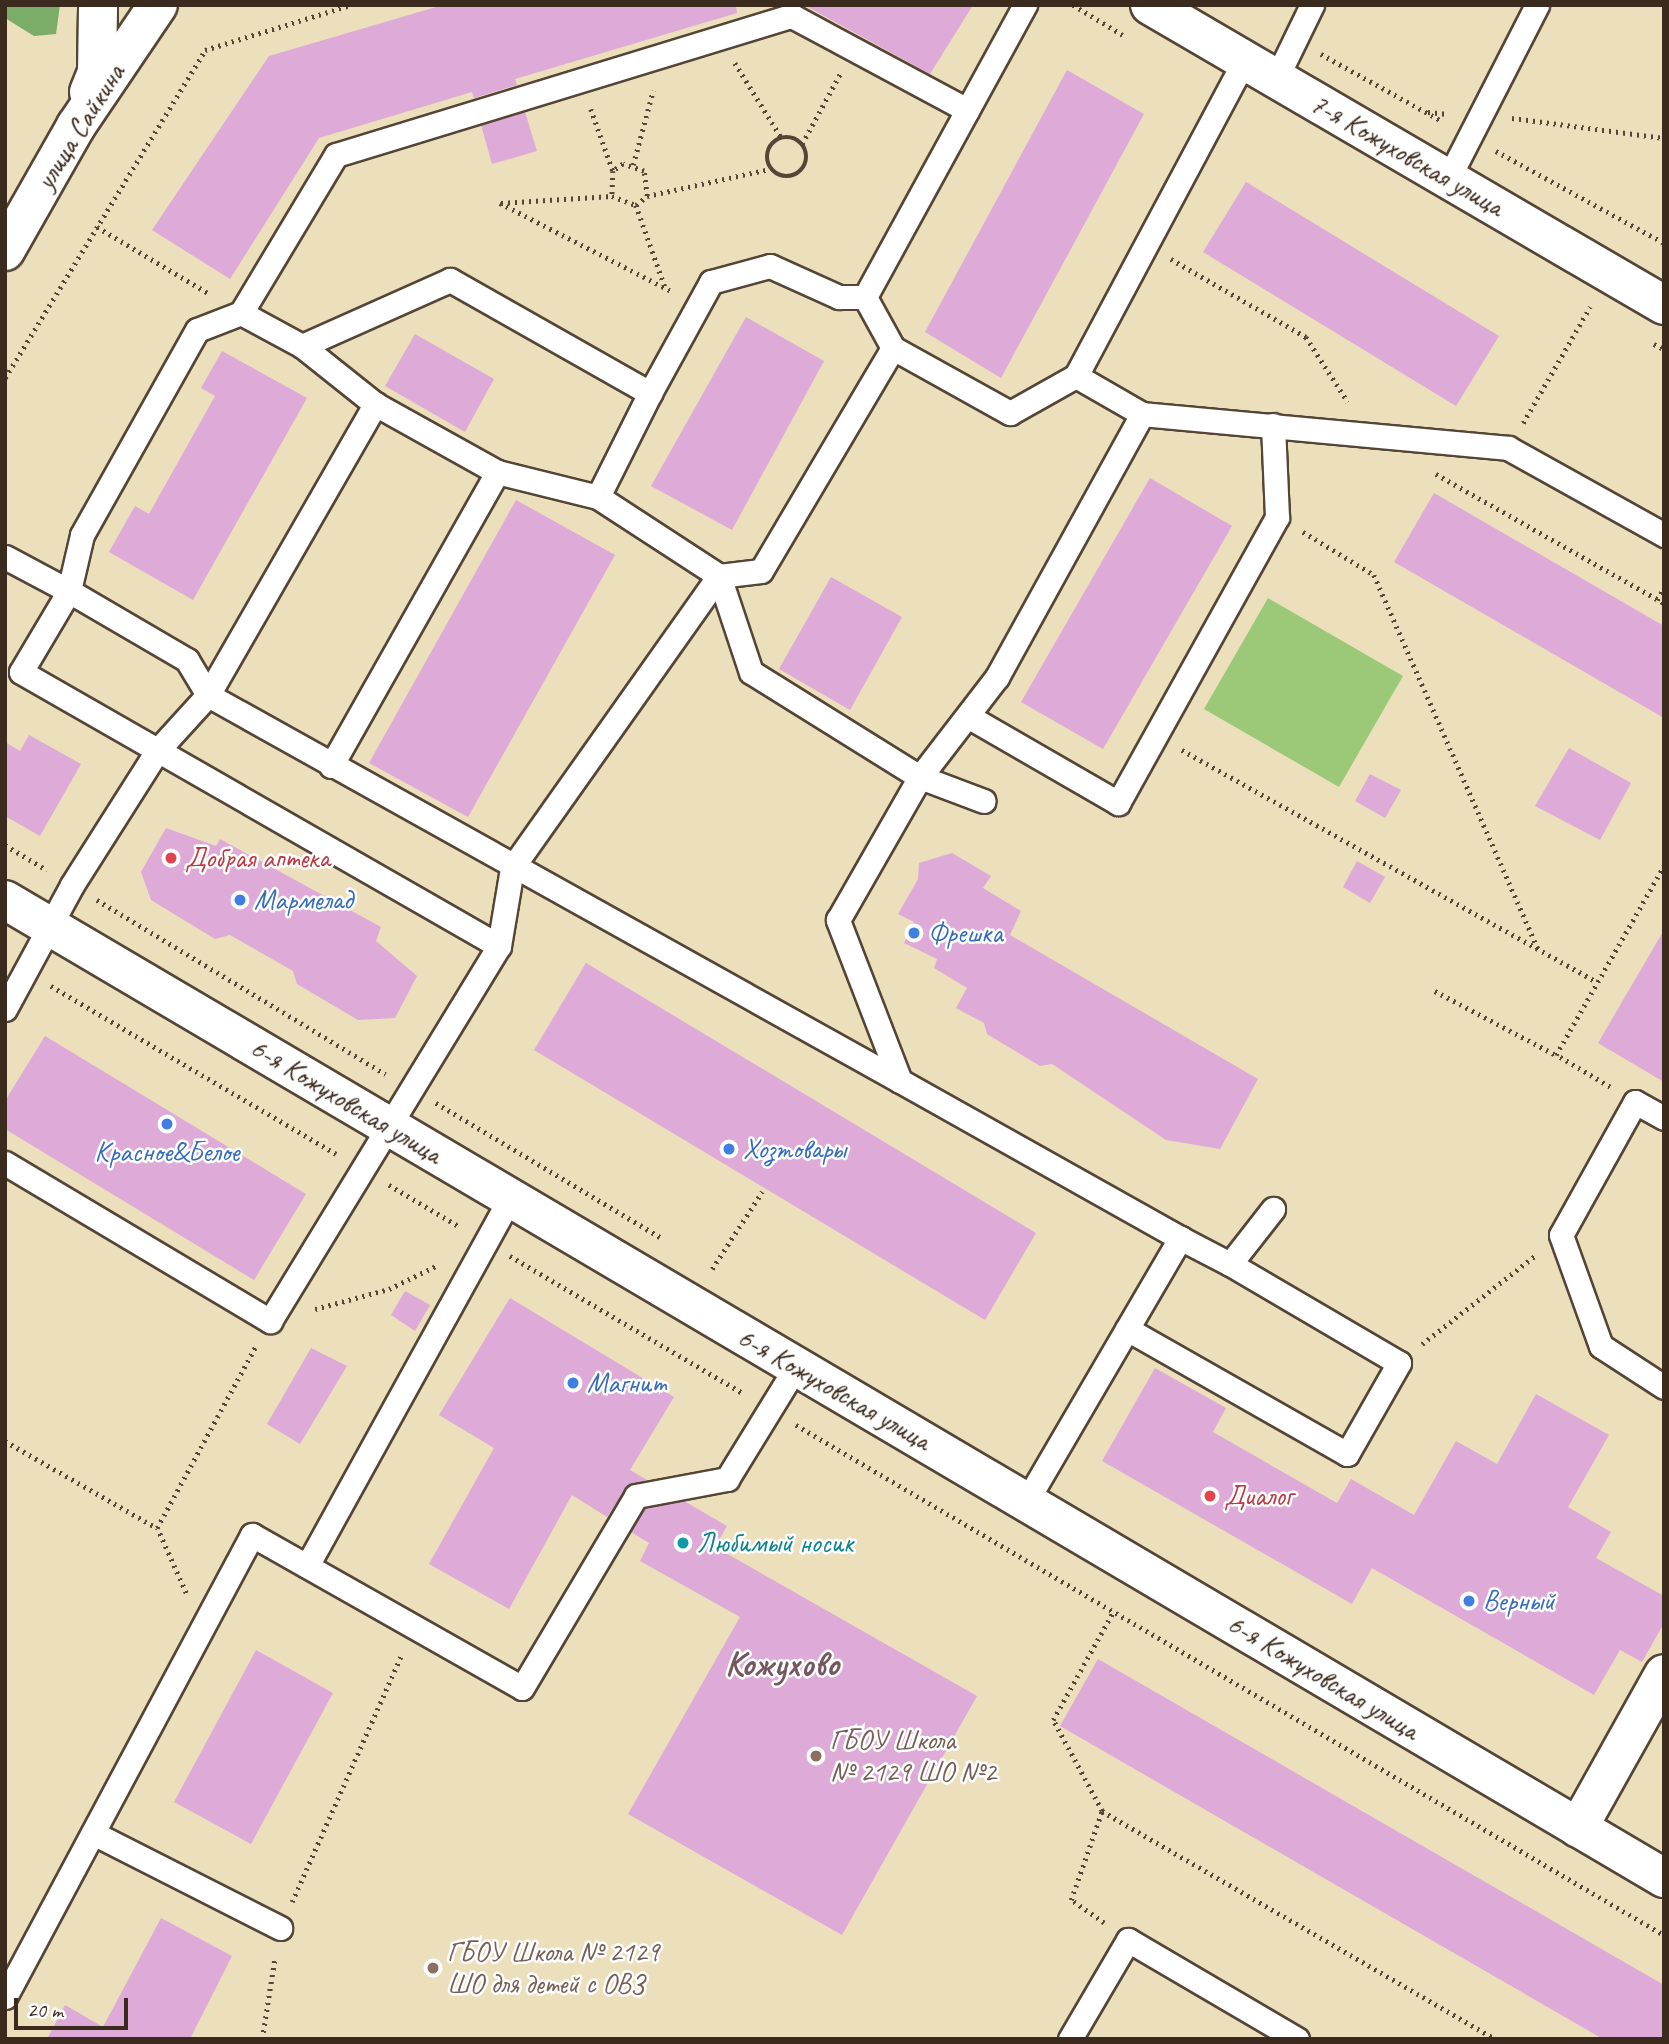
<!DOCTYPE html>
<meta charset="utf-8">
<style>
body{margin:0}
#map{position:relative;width:1669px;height:2044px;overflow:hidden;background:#ebdfbc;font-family:Caveat,sans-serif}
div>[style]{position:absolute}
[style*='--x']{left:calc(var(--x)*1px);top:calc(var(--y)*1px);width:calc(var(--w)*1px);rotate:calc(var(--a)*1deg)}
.green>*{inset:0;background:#9bc978}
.forest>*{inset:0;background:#7cad68}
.building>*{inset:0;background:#deaad8}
.path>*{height:4.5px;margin-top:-2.25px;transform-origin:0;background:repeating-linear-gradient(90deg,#554536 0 2px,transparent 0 7px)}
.path>.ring{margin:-2.25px;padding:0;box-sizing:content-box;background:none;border:4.5px solid #554536;border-radius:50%}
.roads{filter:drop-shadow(2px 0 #554536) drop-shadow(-2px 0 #554536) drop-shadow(0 2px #554536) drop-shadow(0 -2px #554536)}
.service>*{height:23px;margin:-11.5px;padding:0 11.5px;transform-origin:11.5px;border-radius:11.5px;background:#fff}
.minor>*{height:38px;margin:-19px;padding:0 19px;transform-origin:19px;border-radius:19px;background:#fff}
.tertiary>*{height:38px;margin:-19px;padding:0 19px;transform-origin:19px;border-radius:19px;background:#fff}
.primary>*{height:38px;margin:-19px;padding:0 19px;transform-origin:19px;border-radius:19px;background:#fff}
.dots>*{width:19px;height:19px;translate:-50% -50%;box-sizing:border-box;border:4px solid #fff;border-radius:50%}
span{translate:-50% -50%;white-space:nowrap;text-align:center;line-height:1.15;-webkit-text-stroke:5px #fff;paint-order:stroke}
.street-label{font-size:28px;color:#3b2a1e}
.health-label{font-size:28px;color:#be3a42}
.left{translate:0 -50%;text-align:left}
.shop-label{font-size:28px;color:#366cbe}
.culture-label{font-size:28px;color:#0d838f}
.education-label{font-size:28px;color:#785e54}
.district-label{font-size:35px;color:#74575f;font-weight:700}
.frame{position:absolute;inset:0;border:7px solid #3b2a1e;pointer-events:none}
.scale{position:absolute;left:14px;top:1998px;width:114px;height:32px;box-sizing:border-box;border:4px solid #3b2a1e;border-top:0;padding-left:9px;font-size:21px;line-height:24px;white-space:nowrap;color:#3b2a1e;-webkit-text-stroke:5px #fff;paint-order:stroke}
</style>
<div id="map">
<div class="green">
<div style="clip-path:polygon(1268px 598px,1403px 676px,1339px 787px,1204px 709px)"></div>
</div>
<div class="forest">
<div style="clip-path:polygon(5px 5px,60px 5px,56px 34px,34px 36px,5px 18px)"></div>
</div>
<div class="building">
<div style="clip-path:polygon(443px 5px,736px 5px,737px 13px,515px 79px,517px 85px,474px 98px,472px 92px,319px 138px,230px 279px,152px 230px,269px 56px)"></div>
<div style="clip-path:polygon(804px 5px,973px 5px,930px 74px)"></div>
<div style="clip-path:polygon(1067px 70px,1144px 114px,1001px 378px,925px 332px)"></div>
<div style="clip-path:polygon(525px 112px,537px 151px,492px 164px,481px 125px)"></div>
<div style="clip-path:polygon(1246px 182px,1499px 336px,1456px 406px,1203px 252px)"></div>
<div style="clip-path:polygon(746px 317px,824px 361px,732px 530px,651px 486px)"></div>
<div style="clip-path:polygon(415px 334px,494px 379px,465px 432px,385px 386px)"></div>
<div style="clip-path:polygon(222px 351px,307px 398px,193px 600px,109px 552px,135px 506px,149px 514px,215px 396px,201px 388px)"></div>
<div style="clip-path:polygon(1150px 478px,1232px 526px,1103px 749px,1021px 702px)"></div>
<div style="clip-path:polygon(1434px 493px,1664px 626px,1664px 718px,1394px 562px)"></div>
<div style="clip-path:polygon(516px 500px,615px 555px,468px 817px,369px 763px)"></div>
<div style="clip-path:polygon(831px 577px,902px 617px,850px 710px,779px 669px)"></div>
<div style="clip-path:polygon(29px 735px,81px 764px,40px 836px,5px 816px,5px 742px,20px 751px)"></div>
<div style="clip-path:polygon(1569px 748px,1631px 783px,1600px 840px,1535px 806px)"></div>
<div style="clip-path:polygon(1370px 774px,1401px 790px,1385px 818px,1355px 801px)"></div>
<div style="clip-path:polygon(166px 828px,216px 846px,220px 839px,381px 927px,376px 941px,417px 976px,395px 1018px,358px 1020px,297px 984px,293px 971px,230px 935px,215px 939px,151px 900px,141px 872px)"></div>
<div style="clip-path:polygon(952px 853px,991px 876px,983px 888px,1021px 911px,1010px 935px,1258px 1079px,1220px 1149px,1166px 1140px,1052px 1064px,1040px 1066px,987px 1034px,984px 1023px,956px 1008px,967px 988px,934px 968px,937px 959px,904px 943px,914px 922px,898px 914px,918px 879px,919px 863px)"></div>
<div style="clip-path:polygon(1357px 861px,1385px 877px,1370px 903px,1343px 887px)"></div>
<div style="clip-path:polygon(1664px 930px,1664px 1082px,1598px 1043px)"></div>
<div style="clip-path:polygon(586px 963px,1036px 1233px,985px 1320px,534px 1050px)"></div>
<div style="clip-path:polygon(45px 1036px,306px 1194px,254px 1280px,5px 1129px,5px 1101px)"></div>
<div style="clip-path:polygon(405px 1291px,430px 1305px,415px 1331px,391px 1315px)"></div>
<div style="clip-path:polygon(510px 1298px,674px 1397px,630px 1470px,647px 1480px,628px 1485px,607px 1517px,572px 1495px,509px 1609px,429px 1564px,494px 1448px,439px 1415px)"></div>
<div style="clip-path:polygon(311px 1348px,347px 1366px,300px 1444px,267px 1424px)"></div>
<div style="clip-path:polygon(1155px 1368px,1226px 1408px,1213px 1432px,1337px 1503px,1351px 1479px,1414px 1515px,1456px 1441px,1497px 1464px,1536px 1394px,1609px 1435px,1568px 1507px,1611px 1532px,1596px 1558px,1664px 1596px,1664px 1623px,1642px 1662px,1620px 1650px,1594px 1695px,1372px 1568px,1352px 1604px,1102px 1461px)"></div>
<div style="clip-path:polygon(684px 1501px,727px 1526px,715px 1547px,977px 1696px,842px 1935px,628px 1814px,740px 1617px,640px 1561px,649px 1543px,631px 1532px,645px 1509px)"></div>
<div style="clip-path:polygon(256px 1650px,333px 1693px,251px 1844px,174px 1802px)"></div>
<div style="clip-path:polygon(1098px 1659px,1664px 1985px,1664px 2039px,1603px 2039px,1060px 1726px)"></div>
<div style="clip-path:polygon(161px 1918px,232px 1956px,190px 2039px,47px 2039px,65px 2005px,103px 2027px)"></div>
</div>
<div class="path">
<div style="--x:1073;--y:5;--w:58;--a:31"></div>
<div style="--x:1321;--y:54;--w:138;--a:29"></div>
<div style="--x:735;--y:63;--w:87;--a:58.1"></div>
<div style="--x:591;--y:109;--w:66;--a:70.5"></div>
<div style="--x:1428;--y:112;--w:20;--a:6"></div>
<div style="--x:1512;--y:118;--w:153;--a:7.5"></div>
<div class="ring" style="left:767px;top:137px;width:35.5px;height:35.5px"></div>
<div style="--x:802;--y:144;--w:80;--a:-61.5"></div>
<div style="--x:1496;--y:151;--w:192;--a:28.7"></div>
<div style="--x:633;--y:165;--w:77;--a:-74.9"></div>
<div style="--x:647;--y:196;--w:25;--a:-97"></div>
<div style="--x:644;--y:171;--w:22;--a:-162"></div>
<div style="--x:623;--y:164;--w:12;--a:145"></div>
<div style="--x:613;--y:171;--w:25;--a:92"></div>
<div style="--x:612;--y:196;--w:26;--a:21"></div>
<div style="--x:636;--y:205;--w:14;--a:-39"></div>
<div style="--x:647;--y:196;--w:126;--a:-12.4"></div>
<div style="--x:500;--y:203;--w:195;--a:27.2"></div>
<div style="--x:501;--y:203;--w:111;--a:-3.6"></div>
<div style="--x:636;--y:205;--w:87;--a:70.5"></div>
<div style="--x:97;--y:227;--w:129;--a:30.7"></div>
<div style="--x:1171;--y:259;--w:156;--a:30"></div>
<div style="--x:1306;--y:337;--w:77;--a:57.1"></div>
<div style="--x:1654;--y:344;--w:11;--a:27"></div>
<div style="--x:5;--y:378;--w:384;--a:-58.6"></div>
<div style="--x:205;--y:50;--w:152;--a:-17.2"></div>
<div style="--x:1523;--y:423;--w:134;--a:-60"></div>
<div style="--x:1436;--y:474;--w:262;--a:29.5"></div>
<div style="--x:1303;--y:532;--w:83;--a:31.2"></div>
<div style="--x:1374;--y:575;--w:410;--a:66.3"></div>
<div style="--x:1657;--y:600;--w:14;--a:-60"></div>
<div style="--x:1182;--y:750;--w:475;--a:29.2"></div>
<div style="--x:5;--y:845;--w:49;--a:30.8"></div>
<div style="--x:97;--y:900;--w:337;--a:31.1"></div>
<div style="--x:51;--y:986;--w:331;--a:30.5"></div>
<div style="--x:1435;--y:991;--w:137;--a:27.9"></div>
<div style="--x:1610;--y:1087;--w:63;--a:-149.3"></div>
<div style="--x:1556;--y:1055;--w:218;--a:-60.3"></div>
<div style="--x:436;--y:1103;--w:261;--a:30.9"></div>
<div style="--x:389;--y:1185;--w:82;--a:30.6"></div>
<div style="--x:510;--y:1256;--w:272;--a:30.5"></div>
<div style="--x:712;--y:1269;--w:92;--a:-57"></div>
<div style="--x:315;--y:1309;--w:77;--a:-15.1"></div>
<div style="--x:389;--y:1289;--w:55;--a:-26.1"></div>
<div style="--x:1422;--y:1344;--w:145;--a:-38"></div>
<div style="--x:796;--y:1425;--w:1007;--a:30.44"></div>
<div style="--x:5;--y:1441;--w:175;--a:29.8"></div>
<div style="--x:186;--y:1593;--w:71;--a:-114"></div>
<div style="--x:157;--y:1528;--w:207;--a:-61.5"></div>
<div style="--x:1102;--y:1811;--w:455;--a:30.1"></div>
<div style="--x:292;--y:1902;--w:271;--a:-66.1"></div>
<div style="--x:1104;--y:1923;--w:40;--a:-145.1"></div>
<div style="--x:1071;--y:1900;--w:94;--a:-70.8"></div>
<div style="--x:1102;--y:1811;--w:103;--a:-118.3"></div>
<div style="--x:1053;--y:1720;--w:124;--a:-60.9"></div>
<div style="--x:262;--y:2039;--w:83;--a:-81"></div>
</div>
<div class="roads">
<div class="service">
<div style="--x:1276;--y:79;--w:82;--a:-64.1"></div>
<div style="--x:1448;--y:179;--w:195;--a:-62.9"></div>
<div style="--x:241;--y:313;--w:47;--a:158.9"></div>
<div style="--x:197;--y:330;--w:235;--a:119.3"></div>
<div style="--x:82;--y:535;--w:57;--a:103.1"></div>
<div style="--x:69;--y:591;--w:137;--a:30.3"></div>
<div style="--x:187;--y:660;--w:41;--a:59"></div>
<div style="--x:208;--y:695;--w:792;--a:29.15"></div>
<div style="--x:302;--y:346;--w:69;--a:-151.6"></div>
<div style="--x:241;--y:313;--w:184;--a:-59"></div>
<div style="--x:336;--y:155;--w:477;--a:-17"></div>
<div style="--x:792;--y:16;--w:199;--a:28.2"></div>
<div style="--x:893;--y:348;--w:134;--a:29.1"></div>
<div style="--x:1010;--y:413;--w:76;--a:-29.3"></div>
<div style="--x:1076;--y:376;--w:76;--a:29.9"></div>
<div style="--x:1142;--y:414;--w:368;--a:5.3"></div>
<div style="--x:1508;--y:448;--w:179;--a:29.1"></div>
<div style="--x:1076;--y:376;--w:358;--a:-61.9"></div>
<div style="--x:650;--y:393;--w:127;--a:-61.2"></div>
<div style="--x:711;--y:282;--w:61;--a:-15.2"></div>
<div style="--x:770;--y:266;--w:76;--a:24.2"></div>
<div style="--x:839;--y:297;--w:26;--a:0"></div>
<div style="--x:375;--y:404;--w:140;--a:29.1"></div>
<div style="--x:497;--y:472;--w:104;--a:13.9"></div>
<div style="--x:5;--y:557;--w:72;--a:28"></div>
<div style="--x:69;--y:591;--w:94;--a:120.7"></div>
<div style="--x:21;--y:672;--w:551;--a:29.82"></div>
<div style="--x:971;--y:718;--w:170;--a:30"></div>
<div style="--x:1118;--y:803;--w:327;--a:-60.9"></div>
<div style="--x:1277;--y:517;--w:92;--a:-92.5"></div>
<div style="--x:331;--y:766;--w:338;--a:-60.5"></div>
<div style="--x:5;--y:1009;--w:141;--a:-61.6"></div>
<div style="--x:72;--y:885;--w:159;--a:-57.6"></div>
<div style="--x:157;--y:751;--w:76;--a:-47.7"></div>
<div style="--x:208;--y:695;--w:336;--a:-60.1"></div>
<div style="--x:375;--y:404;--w:93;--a:-141.5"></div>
<div style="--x:302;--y:346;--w:162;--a:-24"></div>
<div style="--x:450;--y:280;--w:230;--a:29.5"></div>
<div style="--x:650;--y:393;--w:116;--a:116.6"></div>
<div style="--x:598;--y:497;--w:145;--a:33.1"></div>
<div style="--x:719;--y:576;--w:101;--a:71.6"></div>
<div style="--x:751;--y:672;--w:199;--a:31.9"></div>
<div style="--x:920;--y:777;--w:68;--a:20.6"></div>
<div style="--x:1664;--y:1118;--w:33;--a:-151"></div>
<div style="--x:1635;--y:1102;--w:152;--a:119.1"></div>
<div style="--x:1561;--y:1235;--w:118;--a:70.2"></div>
<div style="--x:1601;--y:1346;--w:75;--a:33.1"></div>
<div style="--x:5;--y:1163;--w:309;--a:30.8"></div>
<div style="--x:270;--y:1321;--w:439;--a:-58.6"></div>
<div style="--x:499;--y:946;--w:79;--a:-80.5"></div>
<div style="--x:512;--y:868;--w:358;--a:-54.7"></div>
<div style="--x:719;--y:576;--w:42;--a:-6.8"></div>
<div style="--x:761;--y:571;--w:259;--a:-59.4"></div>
<div style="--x:893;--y:348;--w:58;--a:-118.8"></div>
<div style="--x:865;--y:297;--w:333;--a:-61.3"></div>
<div style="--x:1180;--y:1238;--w:56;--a:27.5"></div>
<div style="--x:1230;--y:1264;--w:70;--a:-52"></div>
<div style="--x:1127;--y:1329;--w:253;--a:29.6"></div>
<div style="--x:1347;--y:1454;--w:105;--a:-60.3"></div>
<div style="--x:1399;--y:1363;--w:196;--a:-149.6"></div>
<div style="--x:1026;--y:1502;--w:306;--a:-59.7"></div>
<div style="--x:1180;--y:1238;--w:321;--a:-150.7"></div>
<div style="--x:900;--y:1081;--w:173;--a:-111.1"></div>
<div style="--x:838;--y:920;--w:165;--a:-60.2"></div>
<div style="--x:920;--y:777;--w:126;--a:-52.4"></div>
<div style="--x:997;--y:677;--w:300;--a:-61.1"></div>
<div style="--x:307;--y:1566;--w:420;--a:-61.1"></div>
<div style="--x:93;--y:1833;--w:210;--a:26.9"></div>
<div style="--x:5;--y:1997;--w:524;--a:-61.87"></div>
<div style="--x:252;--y:1535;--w:310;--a:29.5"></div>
<div style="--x:522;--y:1688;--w:223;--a:-59.3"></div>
<div style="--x:636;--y:1496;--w:93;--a:-10.6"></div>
<div style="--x:727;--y:1479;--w:132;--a:-58.4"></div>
<div style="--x:1070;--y:2039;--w:115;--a:-59.6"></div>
<div style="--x:1128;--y:1940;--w:196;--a:30.4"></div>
</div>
<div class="minor">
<div style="--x:5;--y:900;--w:1926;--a:30.52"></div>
<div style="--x:1578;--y:1828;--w:176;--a:-60.8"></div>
</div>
<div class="tertiary">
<div style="--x:1150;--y:5;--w:595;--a:30.27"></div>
</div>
<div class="primary">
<div style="--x:89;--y:92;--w:22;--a:-68"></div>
<div style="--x:97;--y:72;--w:67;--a:-89.1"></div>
<div style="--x:5;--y:251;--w:144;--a:-60.4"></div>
<div style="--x:76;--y:126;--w:146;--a:-55.9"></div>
</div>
</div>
<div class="dots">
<div style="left:171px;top:858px;background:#e0444e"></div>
<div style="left:240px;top:900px;background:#3f7fe0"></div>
<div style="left:914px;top:933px;background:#3f7fe0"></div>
<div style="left:167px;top:1124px;background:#3f7fe0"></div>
<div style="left:729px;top:1149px;background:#3f7fe0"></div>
<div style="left:573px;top:1383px;background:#3f7fe0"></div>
<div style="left:1210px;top:1496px;background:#e0444e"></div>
<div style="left:683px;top:1543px;background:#0f9aa8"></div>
<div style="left:1469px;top:1601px;background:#3f7fe0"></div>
<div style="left:816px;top:1756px;background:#8d6e63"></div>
<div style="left:433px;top:1968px;background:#8d6e63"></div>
</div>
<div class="street-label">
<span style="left:80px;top:127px;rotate:-58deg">улица Сайкина</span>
<span style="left:1407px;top:155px;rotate:30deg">7-я Кожуховская улица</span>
<span style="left:346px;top:1101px;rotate:31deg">6-я Кожуховская улица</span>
<span style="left:834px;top:1389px;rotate:30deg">6-я Кожуховская улица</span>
<span style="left:1323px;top:1677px;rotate:31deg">6-я Кожуховская улица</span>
</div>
<div class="health-label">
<span class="left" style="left:185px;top:858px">Добрая аптека</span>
<span class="left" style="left:1224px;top:1496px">Диалог</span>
</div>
<div class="shop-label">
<span class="left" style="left:254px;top:900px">Мармелад</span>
<span class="left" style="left:928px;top:933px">Фрешка</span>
<span class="left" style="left:743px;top:1149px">Хозтовары</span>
<span style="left:167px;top:1152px">Красное&amp;Белое</span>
<span class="left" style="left:587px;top:1383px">Магнит</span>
<span class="left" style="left:1483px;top:1601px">Верный</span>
</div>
<div class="culture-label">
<span class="left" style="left:697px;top:1543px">Любимый носик</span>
</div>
<div class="education-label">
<span class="left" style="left:830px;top:1756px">ГБОУ Школа<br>№ 2129 ШО №2</span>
<span class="left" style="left:447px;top:1968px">ГБОУ Школа № 2129<br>ШО для детей с ОВЗ</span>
</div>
<div class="district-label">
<span style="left:782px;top:1664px">Кожухово</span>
</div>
<div class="frame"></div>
<div class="scale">20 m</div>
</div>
